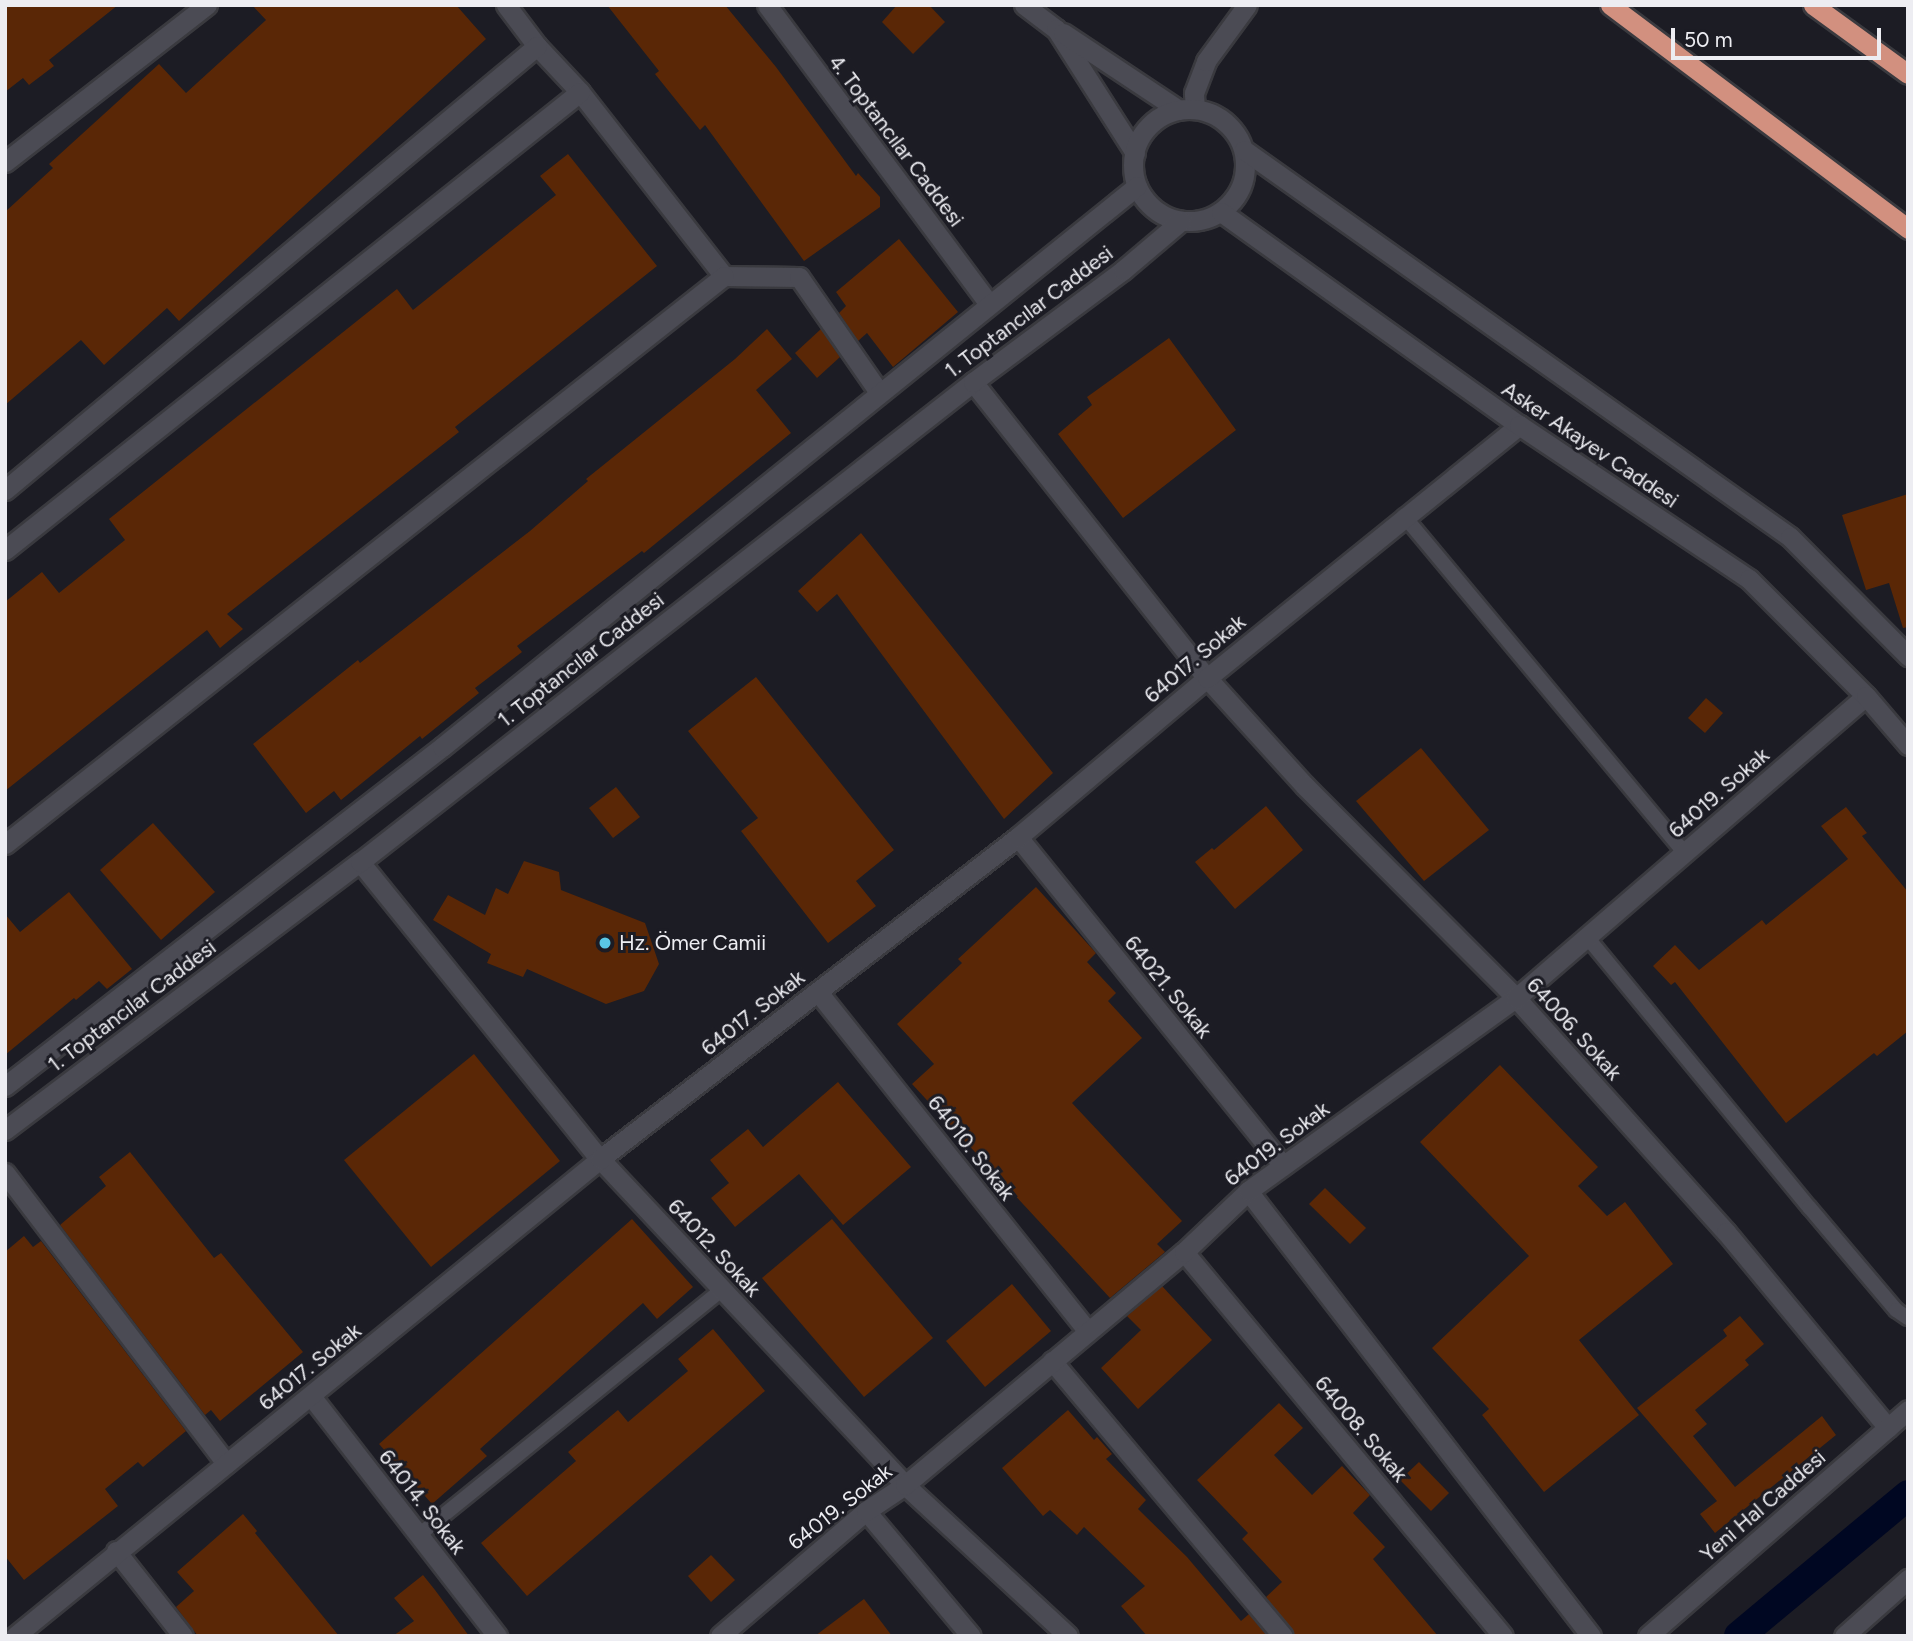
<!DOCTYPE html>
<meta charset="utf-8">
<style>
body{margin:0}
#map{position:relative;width:1913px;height:1641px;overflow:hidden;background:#1c1c24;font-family:Figtree,sans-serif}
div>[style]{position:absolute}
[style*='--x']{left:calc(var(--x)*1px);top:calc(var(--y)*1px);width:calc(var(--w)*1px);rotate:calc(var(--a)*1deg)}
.canal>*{height:30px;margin:-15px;padding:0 15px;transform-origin:15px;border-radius:15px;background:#000722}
.building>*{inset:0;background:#5a2706}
.roads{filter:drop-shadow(2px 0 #3a3a3f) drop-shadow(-2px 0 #3a3a3f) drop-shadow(0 2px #3a3a3f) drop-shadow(0 -2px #3a3a3f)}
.service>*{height:14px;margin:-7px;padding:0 7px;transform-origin:7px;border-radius:7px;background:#4b4b54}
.minor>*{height:19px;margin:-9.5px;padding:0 9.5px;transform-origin:9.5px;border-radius:9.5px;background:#4b4b54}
.tertiary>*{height:19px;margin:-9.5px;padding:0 9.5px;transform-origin:9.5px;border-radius:9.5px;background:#4b4b54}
.tertiary>.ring{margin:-9.5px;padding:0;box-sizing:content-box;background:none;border:19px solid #4b4b54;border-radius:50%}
.trunk>*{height:19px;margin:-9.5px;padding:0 9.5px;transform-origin:9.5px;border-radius:9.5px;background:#d2907f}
.dots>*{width:19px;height:19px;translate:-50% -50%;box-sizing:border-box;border:4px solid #1c1c24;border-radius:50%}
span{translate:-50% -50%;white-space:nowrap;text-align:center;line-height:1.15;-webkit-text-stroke:6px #1c1c24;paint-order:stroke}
.street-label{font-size:21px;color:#ededf2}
.poi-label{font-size:21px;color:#ededf2}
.left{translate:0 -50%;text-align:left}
.frame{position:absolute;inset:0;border:7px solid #ededf2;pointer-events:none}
.scale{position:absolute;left:1671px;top:28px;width:210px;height:32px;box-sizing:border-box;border:4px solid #ededf2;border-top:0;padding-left:9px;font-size:21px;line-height:24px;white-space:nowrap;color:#ededf2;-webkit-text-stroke:5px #1c1c24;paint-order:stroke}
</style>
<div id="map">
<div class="canal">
<div style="--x:1739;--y:1636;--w:220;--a:-39.8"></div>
</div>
<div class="building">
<div style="clip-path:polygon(5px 5px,118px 5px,49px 60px,54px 66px,29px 85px,23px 78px,5px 92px)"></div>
<div style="clip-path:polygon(252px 5px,456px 5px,486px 39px,179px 321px,167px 308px,104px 365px,81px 340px,5px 405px,5px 212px,53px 168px,49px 164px,159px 64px,186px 93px,266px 20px)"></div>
<div style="clip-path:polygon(607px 5px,725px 5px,776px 67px,856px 176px,858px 173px,880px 197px,880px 207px,804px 261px,705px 125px,700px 130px,655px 74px,659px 71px)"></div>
<div style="clip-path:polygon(897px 5px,929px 5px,945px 22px,913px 54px,882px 22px)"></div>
<div style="clip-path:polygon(568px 154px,657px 266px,455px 427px,459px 432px,227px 614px,243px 629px,220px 648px,207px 630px,5px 791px,5px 602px,42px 572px,59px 593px,125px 540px,109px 519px,397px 289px,413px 310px,556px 195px,540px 176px)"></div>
<div style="clip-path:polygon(899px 239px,958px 312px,893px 367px,867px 333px,858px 341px,839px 313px,846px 306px,836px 292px)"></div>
<div style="clip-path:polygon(767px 329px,792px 359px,756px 390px,791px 433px,644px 553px,642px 551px,517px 646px,522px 652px,475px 688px,479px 693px,422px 739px,420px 736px,341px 800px,334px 791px,306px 813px,253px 744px,358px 660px,360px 663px,530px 531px,588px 481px,586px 479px,735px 359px)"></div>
<div style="clip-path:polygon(821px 329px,840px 357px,817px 378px,795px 353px)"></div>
<div style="clip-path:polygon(1169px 338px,1236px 430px,1123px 518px,1058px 434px,1092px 405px,1087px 397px)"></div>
<div style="clip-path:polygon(1908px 494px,1908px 627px,1903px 628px,1889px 583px,1866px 590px,1842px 515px)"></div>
<div style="clip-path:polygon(861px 533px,1053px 773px,1004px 819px,837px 594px,817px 612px,798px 591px)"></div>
<div style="clip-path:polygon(756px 677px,894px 850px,856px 881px,876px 906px,828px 943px,741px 831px,758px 818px,688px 731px)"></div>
<div style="clip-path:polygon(1706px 698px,1723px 713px,1705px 733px,1688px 718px)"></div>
<div style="clip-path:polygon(1421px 748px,1489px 830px,1424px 881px,1356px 801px)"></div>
<div style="clip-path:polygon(616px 787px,640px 817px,613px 838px,589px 808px)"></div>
<div style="clip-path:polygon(1266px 806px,1303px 850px,1235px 909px,1195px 862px,1212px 848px,1214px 850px)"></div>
<div style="clip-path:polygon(1846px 807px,1867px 833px,1862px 836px,1908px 892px,1908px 1031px,1877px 1056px,1874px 1053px,1786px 1123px,1675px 982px,1671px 985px,1653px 966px,1675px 945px,1699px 970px,1762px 920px,1766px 925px,1848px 859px,1821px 826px)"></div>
<div style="clip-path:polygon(153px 823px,215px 892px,161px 940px,100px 870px)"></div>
<div style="clip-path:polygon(524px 861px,559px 872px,561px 890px,645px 923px,659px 964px,644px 991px,606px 1004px,527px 969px,523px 977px,487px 963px,491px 954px,433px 920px,448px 895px,485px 915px,496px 888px,508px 894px)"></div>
<div style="clip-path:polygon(1036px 887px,1096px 953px,1087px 962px,1116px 993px,1108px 1001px,1142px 1038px,1072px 1103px,1182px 1221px,1157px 1244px,1165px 1252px,1110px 1298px,912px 1084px,934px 1064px,897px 1024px,962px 963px,958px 959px)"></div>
<div style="clip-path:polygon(69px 892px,132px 969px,107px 989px,99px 981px,76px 1000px,74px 998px,5px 1055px,5px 914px,20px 932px)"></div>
<div style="clip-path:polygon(474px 1054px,560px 1161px,431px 1267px,344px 1160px)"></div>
<div style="clip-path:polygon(1500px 1065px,1598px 1167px,1578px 1186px,1607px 1216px,1625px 1202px,1673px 1264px,1579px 1340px,1639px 1415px,1544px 1492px,1482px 1415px,1489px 1409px,1432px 1348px,1529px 1256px,1420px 1142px)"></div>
<div style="clip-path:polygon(838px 1082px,911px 1167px,843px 1225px,799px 1174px,735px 1227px,711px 1198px,729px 1183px,710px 1160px,748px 1129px,763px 1147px)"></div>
<div style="clip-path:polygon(130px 1152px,214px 1258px,221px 1253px,303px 1352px,220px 1421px,211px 1410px,205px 1415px,60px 1225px,106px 1186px,99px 1177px)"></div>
<div style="clip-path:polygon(1325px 1188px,1366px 1228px,1350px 1244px,1309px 1204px)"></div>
<div style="clip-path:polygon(632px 1219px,693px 1287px,657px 1319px,643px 1303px,480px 1449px,487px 1456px,432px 1504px,379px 1444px)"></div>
<div style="clip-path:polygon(832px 1219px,933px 1338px,864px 1397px,762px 1278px)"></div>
<div style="clip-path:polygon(24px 1236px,33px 1247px,41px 1241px,186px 1431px,143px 1467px,138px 1462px,105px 1489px,118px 1506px,24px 1580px,5px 1556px,5px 1252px)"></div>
<div style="clip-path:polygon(1012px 1284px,1051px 1331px,985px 1387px,946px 1341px)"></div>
<div style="clip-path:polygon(1162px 1286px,1212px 1340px,1138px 1409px,1101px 1368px,1141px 1330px,1127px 1316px)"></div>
<div style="clip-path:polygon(1740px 1316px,1764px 1344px,1745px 1360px,1749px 1365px,1695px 1410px,1707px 1424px,1693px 1436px,1735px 1487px,1822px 1416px,1836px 1435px,1715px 1533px,1700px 1514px,1717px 1501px,1637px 1408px,1727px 1336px,1723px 1330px)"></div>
<div style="clip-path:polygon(713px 1329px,765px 1391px,527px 1596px,481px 1543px,576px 1461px,568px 1452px,618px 1410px,628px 1422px,688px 1371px,678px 1359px)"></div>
<div style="clip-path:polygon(1279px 1403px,1303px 1428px,1274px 1455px,1312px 1495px,1342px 1466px,1370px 1495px,1353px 1513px,1385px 1547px,1373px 1559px,1438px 1636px,1295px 1636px,1266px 1597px,1282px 1582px,1242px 1539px,1248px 1533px,1197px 1480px)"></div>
<div style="clip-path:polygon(1068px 1410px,1094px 1440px,1097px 1437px,1112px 1454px,1106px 1459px,1146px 1500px,1138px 1509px,1187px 1557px,1241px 1621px,1249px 1614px,1267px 1636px,1147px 1636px,1121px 1606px,1145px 1586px,1084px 1527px,1077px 1535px,1050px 1510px,1043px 1516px,1002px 1468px)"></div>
<div style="clip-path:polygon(1419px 1462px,1449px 1493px,1431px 1511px,1400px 1480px)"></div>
<div style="clip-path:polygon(243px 1514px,257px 1531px,255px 1533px,339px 1636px,198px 1636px,194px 1631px,176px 1607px,194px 1591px,177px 1572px)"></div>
<div style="clip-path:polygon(711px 1555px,735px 1580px,711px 1602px,688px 1576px)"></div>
<div style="clip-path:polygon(423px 1575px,435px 1590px,469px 1636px,393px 1636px,414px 1621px,394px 1598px)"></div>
<div style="clip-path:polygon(864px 1599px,892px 1636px,815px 1636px)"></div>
</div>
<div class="roads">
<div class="service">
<div style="--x:1404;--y:516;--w:439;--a:50.2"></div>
<div style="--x:1587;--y:937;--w:350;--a:50.6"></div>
<div style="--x:1809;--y:1207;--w:135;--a:49.8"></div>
<div style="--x:1896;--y:1310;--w:14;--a:34"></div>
<div style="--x:419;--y:1535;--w:390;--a:-39"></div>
</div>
<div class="minor">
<div style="--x:506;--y:5;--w:51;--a:52.9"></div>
<div style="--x:537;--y:46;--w:63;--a:46.9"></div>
<div style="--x:580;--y:92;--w:234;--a:52"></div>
<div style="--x:724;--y:276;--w:75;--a:0.8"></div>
<div style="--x:799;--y:277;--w:140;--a:55.2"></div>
<div style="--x:767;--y:5;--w:371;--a:53.4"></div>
<div style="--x:1024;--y:5;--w:40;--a:37"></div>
<div style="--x:1056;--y:29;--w:147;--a:57.5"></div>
<div style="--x:1063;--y:33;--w:139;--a:33.6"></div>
<div style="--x:5;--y:162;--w:256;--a:-37.9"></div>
<div style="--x:973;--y:382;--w:377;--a:51.7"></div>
<div style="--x:1207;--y:678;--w:146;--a:47.8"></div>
<div style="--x:1305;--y:786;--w:299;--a:45.1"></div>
<div style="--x:1516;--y:998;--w:314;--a:48.1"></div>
<div style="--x:1726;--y:1232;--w:254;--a:50.4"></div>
<div style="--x:5;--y:490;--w:693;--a:-39.85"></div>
<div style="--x:5;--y:550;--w:735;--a:-38.54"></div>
<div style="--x:1018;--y:837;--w:422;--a:51.1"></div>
<div style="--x:5;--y:844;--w:916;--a:-38.31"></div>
<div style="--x:360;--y:862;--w:382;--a:51.1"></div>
<div style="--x:600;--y:1159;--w:446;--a:46.9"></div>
<div style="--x:905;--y:1485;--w:222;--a:42.8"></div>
<div style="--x:818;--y:992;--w:433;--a:51.5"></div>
<div style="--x:5;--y:1173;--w:365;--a:52.7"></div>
<div style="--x:1248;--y:1191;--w:562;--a:52.38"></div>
<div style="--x:1184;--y:1252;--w:499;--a:50.3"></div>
<div style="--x:1052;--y:1361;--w:359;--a:50"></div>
<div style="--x:311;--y:1396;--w:304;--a:52.2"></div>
<div style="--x:866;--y:1511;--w:163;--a:50"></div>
<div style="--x:116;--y:1551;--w:108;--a:51.8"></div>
<div style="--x:15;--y:1636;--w:755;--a:-39.19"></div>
<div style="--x:600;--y:1159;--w:528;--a:-37.61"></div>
<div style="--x:1018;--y:837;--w:247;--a:-40.1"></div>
<div style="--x:1207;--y:678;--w:402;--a:-39"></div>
<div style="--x:720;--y:1636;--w:192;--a:-40.6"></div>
<div style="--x:866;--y:1511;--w:47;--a:-33.7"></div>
<div style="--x:905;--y:1485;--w:363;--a:-39.9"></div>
<div style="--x:1184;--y:1252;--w:88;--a:-43.6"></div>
<div style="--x:1248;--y:1191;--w:330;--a:-35.8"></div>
<div style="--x:1516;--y:998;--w:462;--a:-40.8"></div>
</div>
<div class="tertiary">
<div style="--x:1195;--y:109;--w:16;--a:-94"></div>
<div style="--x:1194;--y:93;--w:34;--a:-69"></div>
<div style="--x:1206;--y:61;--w:69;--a:-53.8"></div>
<div class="ring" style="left:1133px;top:109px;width:93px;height:93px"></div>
<div style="--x:1244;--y:150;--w:669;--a:35.33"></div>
<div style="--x:1790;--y:537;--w:168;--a:45.2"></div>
<div style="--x:1221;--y:212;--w:366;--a:35.6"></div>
<div style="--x:1519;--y:425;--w:277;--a:33.8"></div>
<div style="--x:1749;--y:579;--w:165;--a:45"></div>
<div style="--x:1866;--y:696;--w:65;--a:49.4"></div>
<div style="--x:5;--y:1086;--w:553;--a:-37.8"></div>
<div style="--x:442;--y:747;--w:893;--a:-38.91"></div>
<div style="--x:5;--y:1130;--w:445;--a:-37.1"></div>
<div style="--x:360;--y:862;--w:779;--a:-38.06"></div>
<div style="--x:973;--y:382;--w:187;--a:-36.7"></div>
<div style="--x:1123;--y:270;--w:76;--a:-40.2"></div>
<div style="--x:1648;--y:1636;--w:344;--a:-41"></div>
<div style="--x:1844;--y:1636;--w:86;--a:-41.7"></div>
</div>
<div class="trunk">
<div style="--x:1610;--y:5;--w:373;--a:36.9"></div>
<div style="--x:1813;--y:5;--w:117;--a:36"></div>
</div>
</div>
<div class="dots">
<div style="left:605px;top:943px;background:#5ac8e6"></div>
</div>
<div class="street-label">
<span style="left:896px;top:141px;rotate:53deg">4. Toptancılar Caddesi</span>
<span style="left:1029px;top:312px;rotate:-37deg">1. Toptancılar Caddesi</span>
<span style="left:1590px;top:445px;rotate:34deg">Asker Akayev Caddesi</span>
<span style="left:1195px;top:659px;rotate:-40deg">64017. Sokak</span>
<span style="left:581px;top:660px;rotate:-38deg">1. Toptancılar Caddesi</span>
<span style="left:1719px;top:793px;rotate:-41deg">64019. Sokak</span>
<span style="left:1168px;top:987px;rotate:51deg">64021. Sokak</span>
<span style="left:132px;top:1006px;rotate:-37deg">1. Toptancılar Caddesi</span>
<span style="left:753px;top:1013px;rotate:-38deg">64017. Sokak</span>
<span style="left:1574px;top:1029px;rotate:48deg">64006. Sokak</span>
<span style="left:1277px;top:1144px;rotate:-37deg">64019. Sokak</span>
<span style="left:971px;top:1148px;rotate:52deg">64010. Sokak</span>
<span style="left:714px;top:1248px;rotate:47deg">64012. Sokak</span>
<span style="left:310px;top:1367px;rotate:-39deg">64017. Sokak</span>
<span style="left:1361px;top:1429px;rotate:50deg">64008. Sokak</span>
<span style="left:422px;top:1502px;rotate:52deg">64014. Sokak</span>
<span style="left:1763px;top:1506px;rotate:-41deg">Yeni Hal Caddesi</span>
<span style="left:840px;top:1507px;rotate:-38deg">64019. Sokak</span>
</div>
<div class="poi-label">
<span class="left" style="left:619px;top:943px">Hz. Ömer Camii</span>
</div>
<div class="frame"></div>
<div class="scale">50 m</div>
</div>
